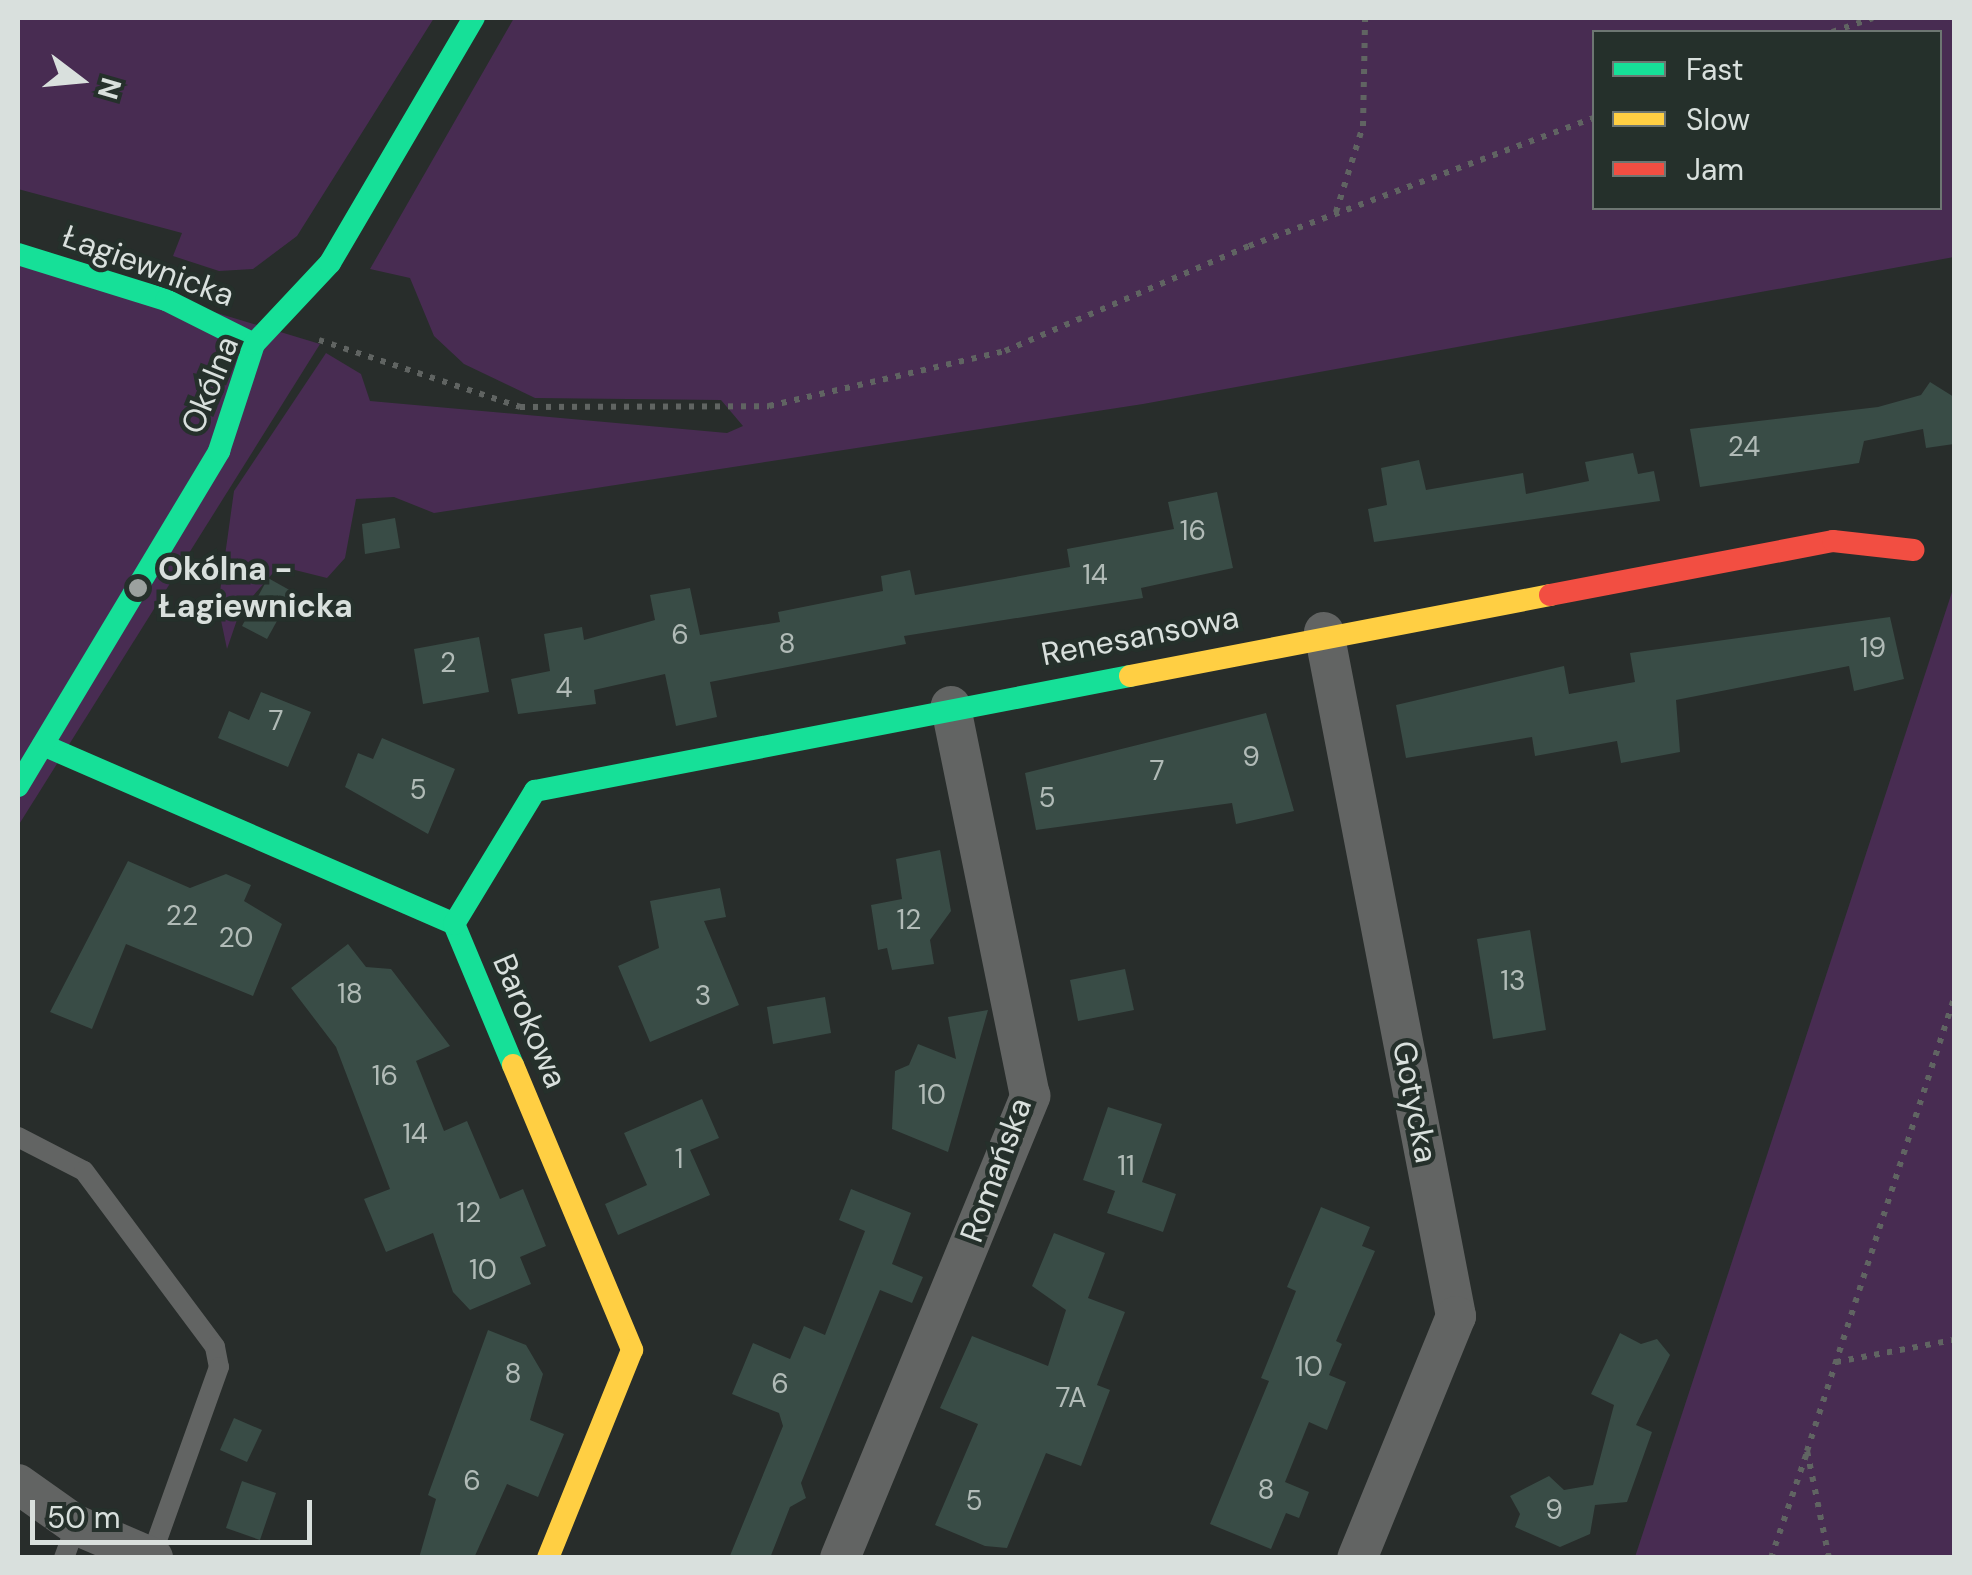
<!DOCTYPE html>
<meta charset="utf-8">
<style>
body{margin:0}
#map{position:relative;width:1972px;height:1575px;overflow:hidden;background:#282d2b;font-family:"DM Sans",sans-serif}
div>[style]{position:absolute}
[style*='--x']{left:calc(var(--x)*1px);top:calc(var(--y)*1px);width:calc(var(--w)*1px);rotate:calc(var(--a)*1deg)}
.green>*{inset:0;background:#482c52}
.building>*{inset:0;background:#394c46}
.path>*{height:6px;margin-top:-3px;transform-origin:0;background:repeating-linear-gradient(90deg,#606462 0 5px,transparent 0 13px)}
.lane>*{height:20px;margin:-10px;padding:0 10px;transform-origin:10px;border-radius:10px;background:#626463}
.street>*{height:40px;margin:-20px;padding:0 20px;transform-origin:20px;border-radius:20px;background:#626463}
.fast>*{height:22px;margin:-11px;padding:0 11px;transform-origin:11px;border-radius:11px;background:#16e098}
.slow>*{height:22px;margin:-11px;padding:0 11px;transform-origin:11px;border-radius:11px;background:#ffcf43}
.jam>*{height:22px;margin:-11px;padding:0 11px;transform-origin:11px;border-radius:11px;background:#f24e42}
.dots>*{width:28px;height:28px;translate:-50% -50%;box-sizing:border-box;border:5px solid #25302b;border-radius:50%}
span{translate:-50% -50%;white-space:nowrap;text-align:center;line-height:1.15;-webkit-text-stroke:9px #25302b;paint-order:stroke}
.number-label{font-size:28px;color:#b1bbb7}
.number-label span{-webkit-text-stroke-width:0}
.street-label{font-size:32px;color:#d9e0dd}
.poi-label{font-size:32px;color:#d9e0dd;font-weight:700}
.left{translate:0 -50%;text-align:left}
.frame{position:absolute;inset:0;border:20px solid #d9e0dd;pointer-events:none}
.legend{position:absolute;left:1592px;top:30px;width:350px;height:180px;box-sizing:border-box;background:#25302b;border:2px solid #6d7672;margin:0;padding:12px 18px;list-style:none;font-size:30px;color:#d9e0dd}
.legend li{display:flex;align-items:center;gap:20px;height:50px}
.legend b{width:50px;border:2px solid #6d7672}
.north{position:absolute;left:30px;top:30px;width:100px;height:100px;-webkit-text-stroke:8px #25302b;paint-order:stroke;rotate:106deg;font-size:28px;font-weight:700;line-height:40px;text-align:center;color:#d9e0dd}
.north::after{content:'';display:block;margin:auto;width:35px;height:45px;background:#d9e0dd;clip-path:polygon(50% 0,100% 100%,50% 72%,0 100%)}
.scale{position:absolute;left:30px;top:1500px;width:282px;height:45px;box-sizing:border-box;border:5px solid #d9e0dd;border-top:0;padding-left:12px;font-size:30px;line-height:35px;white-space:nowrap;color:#d9e0dd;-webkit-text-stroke:8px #25302b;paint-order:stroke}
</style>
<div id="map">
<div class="green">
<div style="clip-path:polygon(18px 18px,434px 18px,297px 236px,253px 269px,219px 271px,173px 256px,182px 233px,18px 189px)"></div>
<div style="clip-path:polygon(evenodd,514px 18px,1954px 18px,1954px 257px,1143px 404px,434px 513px,394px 497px,356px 499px,345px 558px,327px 578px,279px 566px,240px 611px,227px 649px,218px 606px,234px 491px,326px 353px,361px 374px,370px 401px,727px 433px,743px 426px,721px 400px,535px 398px,464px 364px,434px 336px,410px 278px,370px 269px,514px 18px,1594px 32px,1940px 32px,1940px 208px,1594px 208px,1594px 32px)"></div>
<div style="clip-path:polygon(18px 253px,320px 344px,18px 826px)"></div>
<div style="clip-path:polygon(1954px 586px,1954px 1557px,1635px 1557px,1884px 799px)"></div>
</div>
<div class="building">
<div style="clip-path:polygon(1930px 382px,1954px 397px,1954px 444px,1926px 448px,1923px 429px,1864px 441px,1859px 463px,1700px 487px,1690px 429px,1878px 407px,1921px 395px)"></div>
<div style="clip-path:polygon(1633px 453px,1638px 474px,1654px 471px,1660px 501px,1374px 542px,1368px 509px,1387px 505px,1381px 468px,1419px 460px,1426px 490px,1523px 473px,1526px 494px,1589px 481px,1585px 462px)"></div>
<div style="clip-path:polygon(1217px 492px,1233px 568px,1141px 588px,1143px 598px,904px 636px,906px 644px,710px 682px,717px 717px,676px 726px,665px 674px,594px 690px,596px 704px,518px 714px,511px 679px,550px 671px,544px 634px,582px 627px,584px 640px,655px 620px,650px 595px,690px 588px,700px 635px,780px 622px,778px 612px,883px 591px,881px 576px,910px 570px,915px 595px,1070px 567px,1067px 549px,1174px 529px,1168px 502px)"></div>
<div style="clip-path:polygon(395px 518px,400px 548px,365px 554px,362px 524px)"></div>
<div style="clip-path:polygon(268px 578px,293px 592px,267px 639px,242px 626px)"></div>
<div style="clip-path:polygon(1890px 617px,1904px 679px,1854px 691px,1849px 666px,1676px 700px,1680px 752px,1621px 763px,1617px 741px,1535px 756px,1532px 737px,1406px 758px,1396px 705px,1564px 666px,1569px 694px,1635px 682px,1630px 653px)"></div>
<div style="clip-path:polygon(479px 637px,489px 692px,423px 704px,414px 649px)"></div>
<div style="clip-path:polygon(261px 692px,311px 712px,288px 767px,218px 738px,229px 711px,249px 720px)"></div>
<div style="clip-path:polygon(1266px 713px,1294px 811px,1236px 824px,1232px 803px,1036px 830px,1025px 773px)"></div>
<div style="clip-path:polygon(382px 738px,455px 769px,428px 834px,345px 787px,358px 753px,373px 759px)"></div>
<div style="clip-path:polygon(940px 850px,951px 911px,930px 940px,934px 964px,892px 970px,887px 948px,878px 950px,871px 905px,902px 899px,896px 859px)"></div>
<div style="clip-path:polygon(128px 861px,190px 888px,226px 874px,251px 885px,244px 901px,282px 924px,253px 996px,126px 944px,92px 1029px,50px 1012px)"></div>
<div style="clip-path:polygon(720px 888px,726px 917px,704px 921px,739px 1005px,650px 1042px,618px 966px,659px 948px,650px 901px)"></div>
<div style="clip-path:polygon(1530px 930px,1546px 1030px,1493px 1039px,1477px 939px)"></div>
<div style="clip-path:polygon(348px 944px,366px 967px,391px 969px,450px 1046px,416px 1061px,444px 1131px,467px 1121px,500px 1199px,523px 1189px,546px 1246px,520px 1257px,531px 1284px,470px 1310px,453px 1292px,433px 1233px,386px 1252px,364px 1199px,390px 1189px,336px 1047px,291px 988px)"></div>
<div style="clip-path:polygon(1125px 969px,1134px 1010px,1078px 1021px,1070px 980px)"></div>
<div style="clip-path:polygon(825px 997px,831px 1033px,773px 1044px,767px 1007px)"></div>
<div style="clip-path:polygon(988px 1010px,948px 1152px,892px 1129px,895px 1071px,909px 1065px,918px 1044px,956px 1059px,948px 1017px)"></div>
<div style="clip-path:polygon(702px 1099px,719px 1138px,690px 1150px,710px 1195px,618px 1235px,605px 1204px,647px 1185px,624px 1133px)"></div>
<div style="clip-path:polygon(1108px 1107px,1162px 1124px,1142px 1182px,1176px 1194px,1163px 1232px,1107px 1213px,1115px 1191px,1083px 1180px)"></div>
<div style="clip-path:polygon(851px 1189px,911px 1213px,892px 1264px,923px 1277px,912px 1303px,880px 1290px,801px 1483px,806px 1498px,790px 1507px,770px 1558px,729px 1558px,783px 1426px,779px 1413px,732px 1394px,753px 1343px,790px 1359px,804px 1326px,825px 1335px,865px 1231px,839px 1220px)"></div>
<div style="clip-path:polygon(1321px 1207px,1370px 1227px,1362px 1246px,1375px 1251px,1336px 1341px,1342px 1344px,1329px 1375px,1346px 1382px,1327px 1430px,1309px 1422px,1285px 1482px,1309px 1492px,1299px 1518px,1286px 1513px,1271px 1549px,1210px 1524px,1269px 1381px,1261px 1378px,1296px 1291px,1287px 1287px)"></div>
<div style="clip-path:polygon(1054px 1233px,1105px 1253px,1088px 1298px,1125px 1312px,1097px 1385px,1110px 1390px,1081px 1466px,1046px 1453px,1007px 1548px,985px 1546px,935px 1525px,978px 1424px,940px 1408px,972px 1336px,1048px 1366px,1066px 1310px,1032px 1286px)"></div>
<div style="clip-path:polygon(488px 1330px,526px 1345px,543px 1374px,530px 1420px,564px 1434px,538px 1497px,507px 1484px,474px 1558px,419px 1558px,436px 1499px,428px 1495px)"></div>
<div style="clip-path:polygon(1620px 1333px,1641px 1344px,1657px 1339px,1670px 1355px,1636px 1425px,1652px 1432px,1627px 1502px,1595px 1505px,1590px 1534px,1560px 1547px,1515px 1527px,1520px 1514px,1510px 1496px,1549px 1476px,1564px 1490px,1593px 1485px,1614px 1405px,1591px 1394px)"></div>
<div style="clip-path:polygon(234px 1418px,262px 1430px,247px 1462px,220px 1450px)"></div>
<div style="clip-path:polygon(242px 1481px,276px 1493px,260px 1540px,226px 1528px)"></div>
</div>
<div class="path">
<div style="--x:1832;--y:32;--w:43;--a:-18.9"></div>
<div style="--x:1336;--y:212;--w:90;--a:-72.6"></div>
<div style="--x:1363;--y:126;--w:108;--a:-88.9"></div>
<div style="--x:319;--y:340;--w:212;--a:18.4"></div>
<div style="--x:520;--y:407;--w:249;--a:-0.2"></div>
<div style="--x:769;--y:406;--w:242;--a:-13.1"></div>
<div style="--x:1005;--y:351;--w:266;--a:-23.3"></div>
<div style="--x:1249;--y:246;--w:368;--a:-20.4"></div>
<div style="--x:1836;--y:1362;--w:120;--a:-10.6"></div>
<div style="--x:1771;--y:1558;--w:112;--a:-71.2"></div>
<div style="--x:1829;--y:1558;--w:109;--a:-101.6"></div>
<div style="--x:1807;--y:1451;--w:476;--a:-72"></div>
</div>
<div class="lane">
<div style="--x:18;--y:1137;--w:74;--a:27.3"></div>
<div style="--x:84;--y:1171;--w:219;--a:53.3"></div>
<div style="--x:215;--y:1347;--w:20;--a:79"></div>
<div style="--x:219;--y:1367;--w:202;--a:109.7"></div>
<div style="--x:64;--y:1558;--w:35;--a:-70"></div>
</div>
<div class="street">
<div style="--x:1324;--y:632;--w:697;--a:79.08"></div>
<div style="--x:1456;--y:1316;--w:261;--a:112.2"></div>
<div style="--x:18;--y:1484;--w:71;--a:35.3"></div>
<div style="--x:76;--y:1525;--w:84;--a:23.2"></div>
<div style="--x:840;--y:1558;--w:500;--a:-67.6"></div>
<div style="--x:1030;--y:1096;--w:398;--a:-101.5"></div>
</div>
<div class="fast">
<div style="--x:18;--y:254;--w:155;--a:17.3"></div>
<div style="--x:166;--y:300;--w:98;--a:26.6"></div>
<div style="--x:43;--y:745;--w:448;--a:23.5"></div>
<div style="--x:454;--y:924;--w:153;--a:67.3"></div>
<div style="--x:18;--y:786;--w:391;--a:-59"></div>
<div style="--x:219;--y:451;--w:113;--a:-71.9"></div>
<div style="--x:254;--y:344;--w:111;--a:-46.8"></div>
<div style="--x:330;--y:263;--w:284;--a:-59.6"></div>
<div style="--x:454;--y:924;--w:156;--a:-58.7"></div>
<div style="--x:535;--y:791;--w:606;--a:-10.94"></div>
</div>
<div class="slow">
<div style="--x:1130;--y:676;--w:428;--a:-10.9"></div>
<div style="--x:513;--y:1065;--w:309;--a:67.3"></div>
<div style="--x:632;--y:1350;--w:224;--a:112"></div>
</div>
<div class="jam">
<div style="--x:1550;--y:595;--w:288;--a:-10.8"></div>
<div style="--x:1833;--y:541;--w:81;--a:6.4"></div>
</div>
<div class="dots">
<div style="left:138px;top:588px;background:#9ba19f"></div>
</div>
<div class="number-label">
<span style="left:1744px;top:447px">24</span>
<span style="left:1193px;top:531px">16</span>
<span style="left:1095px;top:575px">14</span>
<span style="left:680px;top:635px">6</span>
<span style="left:787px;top:644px">8</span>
<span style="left:1873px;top:648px">19</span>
<span style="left:448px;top:663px">2</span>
<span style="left:564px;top:688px">4</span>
<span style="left:276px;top:721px">7</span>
<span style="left:1251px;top:757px">9</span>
<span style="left:1157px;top:771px">7</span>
<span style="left:418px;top:790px">5</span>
<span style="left:1047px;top:798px">5</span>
<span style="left:182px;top:916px">22</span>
<span style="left:909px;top:920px">12</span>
<span style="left:236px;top:938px">20</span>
<span style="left:1513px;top:981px">13</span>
<span style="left:350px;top:994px">18</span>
<span style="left:703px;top:996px">3</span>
<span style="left:385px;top:1076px">16</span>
<span style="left:932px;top:1095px">10</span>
<span style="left:415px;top:1134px">14</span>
<span style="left:679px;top:1159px">1</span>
<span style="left:1126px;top:1166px">11</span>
<span style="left:469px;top:1213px">12</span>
<span style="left:483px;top:1270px">10</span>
<span style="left:1309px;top:1367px">10</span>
<span style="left:513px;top:1374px">8</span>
<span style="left:780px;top:1384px">6</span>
<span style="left:1071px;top:1398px">7A</span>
<span style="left:472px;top:1481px">6</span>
<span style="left:1266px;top:1490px">8</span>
<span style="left:974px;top:1501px">5</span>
<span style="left:1554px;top:1510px">9</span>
</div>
<div class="street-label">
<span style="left:148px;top:266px;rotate:20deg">Łagiewnicka</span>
<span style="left:210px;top:385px;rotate:-68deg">Okólna</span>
<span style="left:1140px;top:636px;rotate:-11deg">Renesansowa</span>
<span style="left:530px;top:1021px;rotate:67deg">Barokowa</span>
<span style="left:1415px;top:1102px;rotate:79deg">Gotycka</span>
<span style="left:996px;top:1170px;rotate:-70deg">Romańska</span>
</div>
<div class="poi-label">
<span class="left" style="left:158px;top:588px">Okólna -<br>Łagiewnicka</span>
</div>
<div class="frame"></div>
<ul class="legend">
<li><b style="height:12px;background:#16e098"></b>Fast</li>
<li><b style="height:12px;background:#ffcf43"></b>Slow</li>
<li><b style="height:12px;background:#f24e42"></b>Jam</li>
</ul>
<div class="north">N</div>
<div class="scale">50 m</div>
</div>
